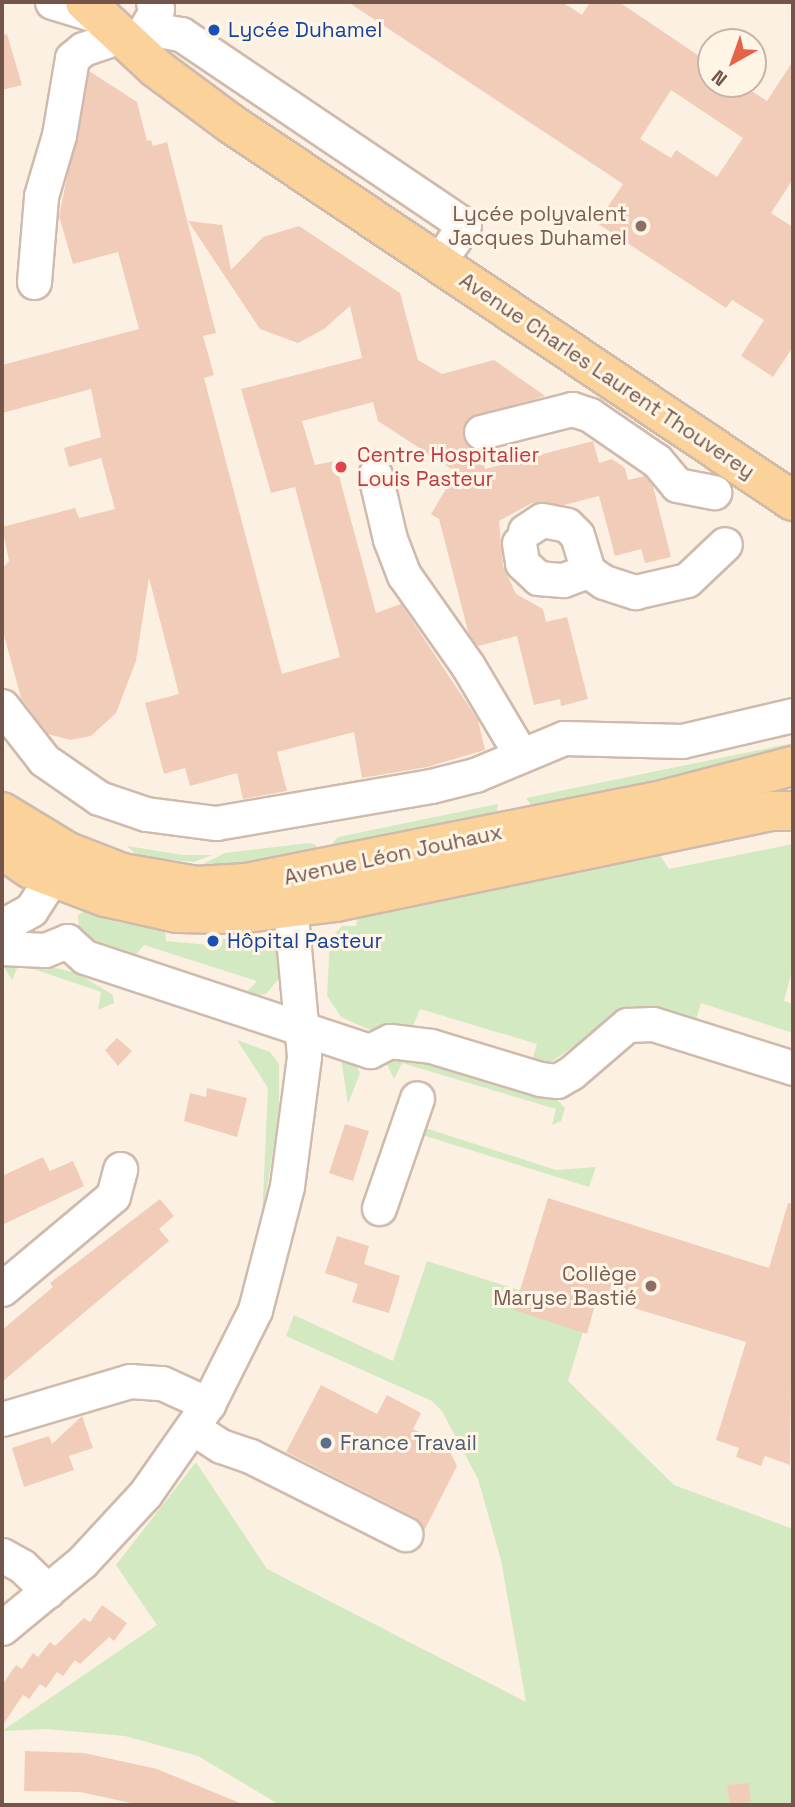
<!DOCTYPE html>
<meta charset="utf-8">
<style>
body{margin:0}
#map{position:relative;width:795px;height:1807px;overflow:hidden;background:#fcf0e2;font-family:"Space Grotesk",sans-serif}
div>[style]{position:absolute}
[style*='--x']{left:calc(var(--x)*1px);top:calc(var(--y)*1px);width:calc(var(--w)*1px);rotate:calc(var(--a)*1deg)}
.green>*{inset:0;background:#d3e9c1}
.building>*{inset:0;background:#f1cdb9}
.roads{filter:drop-shadow(2px 0 #cfbaac) drop-shadow(-2px 0 #cfbaac) drop-shadow(0 2px #cfbaac) drop-shadow(0 -2px #cfbaac)}
.minor>*{height:33px;margin:-16.5px;padding:0 16.5px;transform-origin:16.5px;border-radius:16.5px;background:#fff}
.major>*{height:38px;margin:-19px;padding:0 19px;transform-origin:19px;border-radius:19px;background:#fad29a}
.dots>*{width:19px;height:19px;translate:-50% -50%;box-sizing:border-box;border:4px solid #fff5e7;border-radius:50%}
span{translate:-50% -50%;white-space:nowrap;text-align:center;line-height:1.15;-webkit-text-stroke:6px #fff5e7;paint-order:stroke}
.transit-label{font-size:21px;color:#164399}
.left{translate:0 -50%;text-align:left}
.education-label{font-size:21px;color:#785e54}
.right{translate:-100% -50%;text-align:right}
.street-label{font-size:21px;color:#735649}
.health-label{font-size:21px;color:#be3a42}
.service-label{font-size:21px;color:#4e5e75}
.frame{position:absolute;inset:0;border:4px solid #735649;pointer-events:none}
.north{position:absolute;left:697px;top:28px;width:70px;height:70px;box-sizing:border-box;background:#fff5e7;border:2px solid #c7b5a8;border-radius:50%;rotate:220deg;font-size:19px;font-weight:700;line-height:28px;text-align:center;color:#735649}
.north::after{content:'';display:block;margin:auto;width:24px;height:32px;background:#e56347;clip-path:polygon(50% 0,100% 100%,50% 72%,0 100%)}
</style>
<div id="map">
<div class="green">
<div style="clip-path:polygon(793px 743px,793px 756px,535px 810px,526px 798px)"></div>
<div style="clip-path:polygon(498px 804px,496px 816px,335px 856px,333px 842px,338px 837px)"></div>
<div style="clip-path:polygon(310px 843px,316px 845px,318px 860px,195px 868px,225px 853px)"></div>
<div style="clip-path:polygon(793px 844px,793px 967px,784px 1001px,793px 1004px,793px 1033px,701px 1003px,696px 1020px,631px 1006px,550px 1063px,531px 1064px,537px 1044px,420px 1009px,413px 1026px,370px 1030px,341px 1017px,327px 996px,330px 939px,342px 926px,356px 926px,359px 910px,658px 852px,669px 869px)"></div>
<div style="clip-path:polygon(127px 846px,183px 855px,212px 855px,194px 862px,139px 857px)"></div>
<div style="clip-path:polygon(87px 910px,117px 922px,165px 931px,166px 941px,219px 946px,222px 939px,265px 939px,274px 945px,283px 966px,281px 976px,266px 994px,242px 997px,257px 981px,144px 945px,132px 959px,116px 956px,88px 940px,79px 929px,78px 915px)"></div>
<div style="clip-path:polygon(21px 960px,77px 973px,113px 995px,114px 1003px,98px 1010px,101px 992px,19px 964px,12px 980px,3px 965px)"></div>
<div style="clip-path:polygon(237px 1040px,270px 1052px,279px 1064px,279px 1113px,262px 1220px,268px 1088px)"></div>
<div style="clip-path:polygon(403px 1051px,557px 1100px,565px 1108px,561px 1121px,552px 1125px,556px 1109px,402px 1063px,394px 1079px,387px 1064px)"></div>
<div style="clip-path:polygon(341px 1058px,355px 1063px,360px 1073px,348px 1104px)"></div>
<div style="clip-path:polygon(422px 1127px,556px 1170px,596px 1167px,589px 1187px,419px 1134px)"></div>
<div style="clip-path:polygon(427px 1261px,589px 1312px,568px 1381px,674px 1485px,793px 1529px,793px 1805px,280px 1805px,198px 1756px,125px 1736px,46px 1729px,2px 1731px,157px 1625px,116px 1565px,196px 1462px,267px 1569px,526px 1702px,501px 1560px,478px 1479px,442px 1411px,432px 1401px,286px 1336px,294px 1315px,393px 1361px)"></div>
</div>
<div class="building">
<div style="clip-path:polygon(evenodd,348px 2px,562px 2px,582px 15px,590px 2px,619px 2px,711px 64px,711px 84px,741px 84px,767px 101px,793px 61px,793px 179px,771px 213px,793px 227px,793px 347px,773px 377px,741px 356px,764px 320px,732px 300px,726px 308px,597px 223px,623px 184px,348px 2px,671px 90px,743px 138px,717px 177px,676px 150px,671px 158px,640px 139px,671px 90px)"></div>
<div style="clip-path:polygon(7px 34px,22px 85px,2px 90px,2px 35px)"></div>
<div style="clip-path:polygon(89px 71px,137px 102px,147px 141px,151px 140px,153px 146px,167px 142px,216px 333px,203px 336px,214px 375px,204px 378px,282px 674px,340px 657px,295px 487px,271px 493px,241px 389px,362px 358px,350px 306px,324px 329px,298px 343px,260px 329px,188px 221px,222px 225px,231px 270px,263px 237px,299px 226px,400px 293px,418px 360px,442px 374px,494px 360px,545px 396px,467px 419px,463px 437px,468px 446px,480px 451px,485px 469px,593px 441px,599px 463px,612px 459px,625px 468px,628px 480px,645px 476px,653px 486px,671px 557px,645px 563px,641px 549px,615px 556px,599px 496px,564px 505px,532px 503px,499px 521px,503px 566px,516px 594px,543px 609px,546px 622px,567px 617px,588px 699px,561px 706px,560px 699px,534px 705px,517px 636px,478px 646px,469px 635px,439px 519px,431px 514px,456px 472px,378px 421px,373px 402px,302px 421px,315px 465px,335px 461px,376px 613px,401px 604px,478px 720px,485px 750px,427px 767px,362px 778px,354px 732px,277px 752px,287px 791px,243px 799px,237px 773px,190px 786px,185px 768px,164px 774px,145px 703px,179px 694px,149px 578px,136px 661px,116px 713px,91px 736px,70px 740px,48px 734px,21px 698px,2px 628px,2px 569px,9px 561px,2px 527px,75px 508px,79px 518px,115px 509px,101px 458px,69px 467px,64px 448px,101px 437px,91px 389px,2px 413px,2px 365px,139px 329px,118px 252px,73px 264px,59px 216px)"></div>
<div style="clip-path:polygon(117px 1038px,132px 1051px,118px 1066px,105px 1050px)"></div>
<div style="clip-path:polygon(207px 1088px,247px 1098px,237px 1137px,184px 1121px,190px 1093px,206px 1097px)"></div>
<div style="clip-path:polygon(345px 1124px,369px 1131px,353px 1181px,329px 1173px)"></div>
<div style="clip-path:polygon(43px 1157px,50px 1171px,73px 1161px,84px 1186px,2px 1225px,2px 1176px)"></div>
<div style="clip-path:polygon(548px 1198px,769px 1268px,788px 1203px,793px 1204px,790px 1465px,765px 1456px,761px 1466px,736px 1457px,739px 1448px,716px 1440px,746px 1342px,597px 1297px,587px 1334px,514px 1310px)"></div>
<div style="clip-path:polygon(160px 1199px,174px 1216px,159px 1229px,169px 1241px,2px 1382px,2px 1330px,53px 1287px,50px 1283px)"></div>
<div style="clip-path:polygon(337px 1236px,369px 1246px,364px 1264px,400px 1276px,389px 1313px,352px 1302px,358px 1284px,325px 1273px)"></div>
<div style="clip-path:polygon(321px 1385px,377px 1414px,387px 1395px,421px 1413px,413px 1429px,447px 1446px,457px 1466px,424px 1531px,414px 1517px,286px 1452px)"></div>
<div style="clip-path:polygon(82px 1416px,93px 1448px,69px 1456px,74px 1470px,24px 1487px,12px 1448px,49px 1436px,52px 1444px)"></div>
<div style="clip-path:polygon(102px 1605px,127px 1623px,114px 1641px,109px 1637px,80px 1664px,75px 1660px,63px 1676px,57px 1672px,46px 1688px,40px 1684px,29px 1699px,23px 1695px,2px 1726px,2px 1685px,16px 1665px,22px 1669px,33px 1653px,38px 1657px,50px 1642px,55px 1646px,84px 1618px,90px 1622px)"></div>
<div style="clip-path:polygon(25px 1751px,84px 1753px,157px 1769px,245px 1805px,140px 1805px,80px 1792px,24px 1791px)"></div>
<div style="clip-path:polygon(749px 1783px,751px 1802px,730px 1804px,727px 1785px)"></div>
</div>
<div class="roads">
<div class="minor">
<div style="--x:52;--y:2;--w:48;--a:16.9"></div>
<div style="--x:153;--y:2;--w:8;--a:60"></div>
<div style="--x:157;--y:9;--w:22;--a:120"></div>
<div style="--x:146;--y:28;--w:36;--a:10"></div>
<div style="--x:181;--y:34;--w:341;--a:34"></div>
<div style="--x:464;--y:225;--w:23;--a:124"></div>
<div style="--x:34;--y:282;--w:86;--a:-85.3"></div>
<div style="--x:41;--y:196;--w:64;--a:-73.6"></div>
<div style="--x:59;--y:135;--w:78;--a:-80.4"></div>
<div style="--x:72;--y:58;--w:14;--a:-39"></div>
<div style="--x:83;--y:49;--w:39;--a:-19"></div>
<div style="--x:481;--y:432;--w:94;--a:-14.2"></div>
<div style="--x:572;--y:409;--w:19;--a:18"></div>
<div style="--x:590;--y:415;--w:81;--a:34.5"></div>
<div style="--x:657;--y:461;--w:31;--a:50"></div>
<div style="--x:677;--y:485;--w:38;--a:11"></div>
<div style="--x:375;--y:475;--w:66;--a:76.8"></div>
<div style="--x:390;--y:539;--w:39;--a:69"></div>
<div style="--x:404;--y:575;--w:111;--a:54.9"></div>
<div style="--x:468;--y:666;--w:104;--a:59.2"></div>
<div style="--x:525;--y:531;--w:20;--a:-33"></div>
<div style="--x:542;--y:520;--w:25;--a:11"></div>
<div style="--x:567;--y:525;--w:14;--a:45"></div>
<div style="--x:577;--y:535;--w:38;--a:73"></div>
<div style="--x:588;--y:571;--w:19;--a:35"></div>
<div style="--x:604;--y:582;--w:33;--a:18"></div>
<div style="--x:635;--y:592;--w:53;--a:-13"></div>
<div style="--x:687;--y:580;--w:52;--a:-43.5"></div>
<div style="--x:519;--y:543;--w:20;--a:81"></div>
<div style="--x:522;--y:563;--w:22;--a:43"></div>
<div style="--x:538;--y:578;--w:25;--a:5"></div>
<div style="--x:563;--y:580;--w:27;--a:-20"></div>
<div style="--x:2;--y:706;--w:68;--a:52.1"></div>
<div style="--x:44;--y:760;--w:67;--a:34.6"></div>
<div style="--x:99;--y:798;--w:50;--a:18.8"></div>
<div style="--x:146;--y:814;--w:71;--a:7.3"></div>
<div style="--x:216;--y:823;--w:218;--a:-9.8"></div>
<div style="--x:431;--y:786;--w:45;--a:-14"></div>
<div style="--x:475;--y:775;--w:96;--a:-22.6"></div>
<div style="--x:564;--y:738;--w:118;--a:1.5"></div>
<div style="--x:682;--y:741;--w:114;--a:-13.2"></div>
<div style="--x:2;--y:926;--w:33;--a:-29"></div>
<div style="--x:31;--y:910;--w:67;--a:-57.3"></div>
<div style="--x:2;--y:948;--w:43;--a:2.7"></div>
<div style="--x:45;--y:950;--w:24;--a:-22"></div>
<div style="--x:67;--y:941;--w:24;--a:42"></div>
<div style="--x:85;--y:957;--w:300;--a:18.3"></div>
<div style="--x:370;--y:1051;--w:22;--a:-27"></div>
<div style="--x:390;--y:1041;--w:41;--a:7"></div>
<div style="--x:431;--y:1046;--w:114;--a:16.8"></div>
<div style="--x:540;--y:1079;--w:17;--a:7"></div>
<div style="--x:557;--y:1081;--w:16;--a:-30"></div>
<div style="--x:571;--y:1073;--w:74;--a:-40.6"></div>
<div style="--x:627;--y:1025;--w:26;--a:-2"></div>
<div style="--x:653;--y:1024;--w:147;--a:17.4"></div>
<div style="--x:379;--y:1208;--w:116;--a:-70.9"></div>
<div style="--x:2;--y:1289;--w:145;--a:-40"></div>
<div style="--x:113;--y:1196;--w:28;--a:-75"></div>
<div style="--x:2;--y:1419;--w:134;--a:-16.5"></div>
<div style="--x:130;--y:1381;--w:32;--a:4"></div>
<div style="--x:162;--y:1383;--w:51;--a:24.5"></div>
<div style="--x:193;--y:1428;--w:33;--a:33"></div>
<div style="--x:221;--y:1446;--w:31;--a:19"></div>
<div style="--x:250;--y:1456;--w:174;--a:26.7"></div>
<div style="--x:2;--y:1555;--w:23;--a:29"></div>
<div style="--x:22;--y:1566;--w:36;--a:44"></div>
<div style="--x:2;--y:1628;--w:104;--a:-39.5"></div>
<div style="--x:82;--y:1562;--w:93;--a:-47.2"></div>
<div style="--x:145;--y:1494;--w:110;--a:-55"></div>
<div style="--x:208;--y:1404;--w:105;--a:-63.4"></div>
<div style="--x:255;--y:1310;--w:128;--a:-75.5"></div>
<div style="--x:287;--y:1186;--w:131;--a:-82.5"></div>
<div style="--x:304;--y:1056;--w:173;--a:-95.3"></div>
</div>
<div class="major">
<div style="--x:85;--y:2;--w:97;--a:42.9"></div>
<div style="--x:156;--y:68;--w:92;--a:36.6"></div>
<div style="--x:230;--y:123;--w:678;--a:33.88"></div>
<div style="--x:2;--y:812;--w:77;--a:31.2"></div>
<div style="--x:68;--y:852;--w:58;--a:21.3"></div>
<div style="--x:122;--y:873;--w:76;--a:9.8"></div>
<div style="--x:197;--y:886;--w:50;--a:-3.4"></div>
<div style="--x:247;--y:883;--w:427;--a:-11.3"></div>
<div style="--x:666;--y:799;--w:131;--a:-14.6"></div>
<div style="--x:2;--y:849;--w:35;--a:35"></div>
<div style="--x:31;--y:869;--w:79;--a:20.7"></div>
<div style="--x:105;--y:897;--w:75;--a:12.4"></div>
<div style="--x:178;--y:913;--w:60;--a:1"></div>
<div style="--x:238;--y:914;--w:99;--a:-7"></div>
<div style="--x:336;--y:902;--w:445;--a:-11.8"></div>
<div style="--x:772;--y:811;--w:21;--a:0"></div>
</div>
</div>
<div class="dots">
<div style="left:214px;top:30px;background:#1a4fb4"></div>
<div style="left:641px;top:226px;background:#8d6e63"></div>
<div style="left:341px;top:467px;background:#e0444e"></div>
<div style="left:213px;top:941px;background:#1a4fb4"></div>
<div style="left:651px;top:1286px;background:#8d6e63"></div>
<div style="left:326px;top:1443px;background:#5c6f8a"></div>
</div>
<div class="transit-label">
<span class="left" style="left:228px;top:30px">Lycée Duhamel</span>
<span class="left" style="left:227px;top:941px">Hôpital Pasteur</span>
</div>
<div class="education-label">
<span class="right" style="left:627px;top:226px">Lycée polyvalent<br>Jacques Duhamel</span>
<span class="right" style="left:637px;top:1286px">Collège<br>Maryse Bastié</span>
</div>
<div class="street-label">
<span style="left:607px;top:376px;rotate:34deg">Avenue Charles Laurent Thouverey</span>
<span style="left:393px;top:855px;rotate:-12deg">Avenue Léon Jouhaux</span>
</div>
<div class="health-label">
<span class="left" style="left:357px;top:467px">Centre Hospitalier<br>Louis Pasteur</span>
</div>
<div class="service-label">
<span class="left" style="left:340px;top:1443px">France Travail</span>
</div>
<div class="frame"></div>
<div class="north">N</div>
</div>
